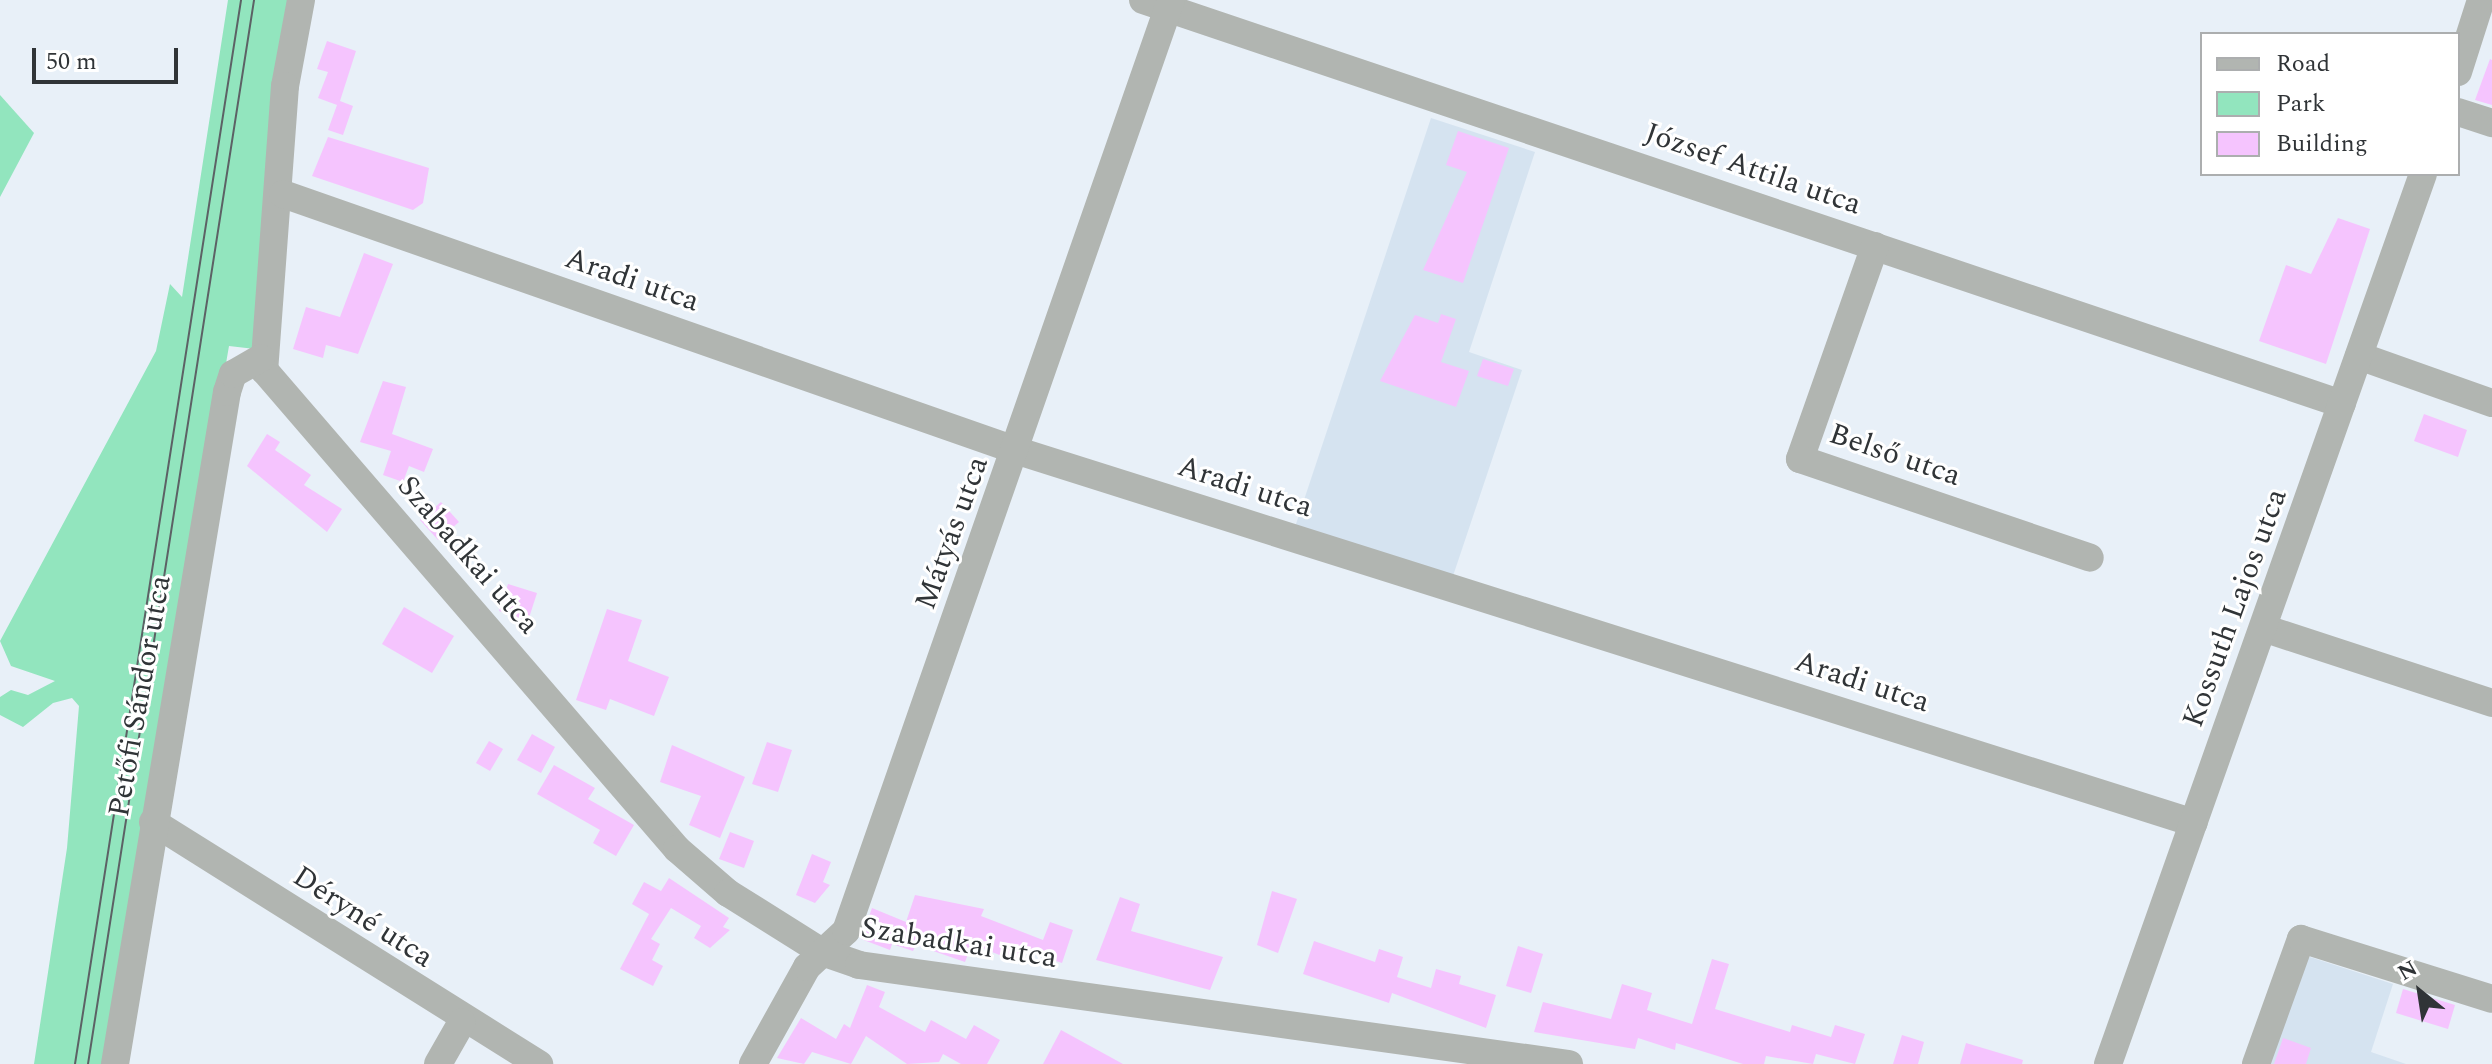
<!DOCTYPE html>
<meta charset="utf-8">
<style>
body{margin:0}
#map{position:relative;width:2492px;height:1064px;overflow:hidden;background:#e8f0f8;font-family:Spectral,serif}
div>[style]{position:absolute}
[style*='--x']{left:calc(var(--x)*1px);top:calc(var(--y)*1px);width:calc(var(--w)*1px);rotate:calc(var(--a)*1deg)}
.built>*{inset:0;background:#d5e3f0}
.green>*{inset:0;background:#92e5be}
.building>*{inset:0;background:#f5c4fe}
.minor>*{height:28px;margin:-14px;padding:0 14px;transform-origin:14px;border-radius:14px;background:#b1b5b1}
.tram>*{height:2px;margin:-1px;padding:0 1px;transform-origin:1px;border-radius:1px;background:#5c6165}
span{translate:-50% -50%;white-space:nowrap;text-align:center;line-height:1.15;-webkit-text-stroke:6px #fff;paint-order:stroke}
.street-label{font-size:30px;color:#303437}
.legend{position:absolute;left:2200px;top:32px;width:260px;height:144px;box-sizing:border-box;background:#fff;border:2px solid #acaeaf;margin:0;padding:10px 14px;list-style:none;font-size:24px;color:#303437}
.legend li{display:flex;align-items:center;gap:16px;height:40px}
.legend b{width:40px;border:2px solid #acaeaf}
.north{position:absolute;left:2380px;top:952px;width:80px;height:80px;-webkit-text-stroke:6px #fff;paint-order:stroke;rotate:330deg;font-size:22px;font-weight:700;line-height:32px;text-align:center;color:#303437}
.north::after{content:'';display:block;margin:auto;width:28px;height:36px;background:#303437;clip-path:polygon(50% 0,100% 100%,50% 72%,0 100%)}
.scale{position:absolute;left:32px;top:48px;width:146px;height:36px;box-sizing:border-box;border:4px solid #303437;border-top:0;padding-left:10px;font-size:24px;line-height:28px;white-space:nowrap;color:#303437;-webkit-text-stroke:6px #fff;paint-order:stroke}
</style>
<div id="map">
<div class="built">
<div style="clip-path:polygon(1431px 118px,1535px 152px,1469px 352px,1522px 370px,1452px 579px,1295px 527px)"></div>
<div style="clip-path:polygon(2310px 957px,2393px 984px,2371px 1052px,2406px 1064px,2263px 1064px,2297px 966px)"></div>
</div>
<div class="green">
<div style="clip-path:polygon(228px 0,292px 0,255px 349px,229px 346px,105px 1064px,34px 1064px,67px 848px,79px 706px,72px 698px,53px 703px,23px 727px,0 715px,0 697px,11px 690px,28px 695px,55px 681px,11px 666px,0 641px,156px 351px,170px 284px,182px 297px)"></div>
<div style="clip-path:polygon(0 95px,34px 133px,0 197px)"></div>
</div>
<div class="building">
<div style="clip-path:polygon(327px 41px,356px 51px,340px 101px,353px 106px,343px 135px,328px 130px,337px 105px,318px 98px,328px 72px,317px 69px)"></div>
<div style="clip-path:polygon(2490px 59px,2492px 60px,2492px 105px,2475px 100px)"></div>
<div style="clip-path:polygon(1458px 131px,1509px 148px,1463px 283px,1423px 270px,1467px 172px,1446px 165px)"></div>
<div style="clip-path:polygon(328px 137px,429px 168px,423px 203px,413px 210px,312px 176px)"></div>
<div style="clip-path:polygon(2338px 218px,2370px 229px,2326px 364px,2259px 341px,2286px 265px,2311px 274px)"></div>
<div style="clip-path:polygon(364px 253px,393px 264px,358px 354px,326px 345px,323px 358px,293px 349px,306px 307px,340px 317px)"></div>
<div style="clip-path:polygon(1441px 314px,1456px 319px,1441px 362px,1469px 371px,1456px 407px,1380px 381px,1415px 315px,1438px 323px)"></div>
<div style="clip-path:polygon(1483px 359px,1514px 369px,1508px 386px,1477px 376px)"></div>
<div style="clip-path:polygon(383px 381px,406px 387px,392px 434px,433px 449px,424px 472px,409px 466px,403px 482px,383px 475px,391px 451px,360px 442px)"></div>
<div style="clip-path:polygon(2424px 414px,2467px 430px,2458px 457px,2414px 441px)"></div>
<div style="clip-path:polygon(267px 434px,280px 442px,275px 450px,311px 475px,304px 485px,342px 509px,327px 532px,247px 466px)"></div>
<div style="clip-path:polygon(441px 502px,459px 522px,438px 540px,420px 520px)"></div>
<div style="clip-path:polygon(508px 584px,537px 593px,528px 621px,499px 611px)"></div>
<div style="clip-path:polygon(404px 607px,454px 636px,432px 673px,382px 644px)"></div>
<div style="clip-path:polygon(607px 609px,642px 620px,628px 661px,669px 677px,654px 716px,610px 699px,606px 710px,576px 700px)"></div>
<div style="clip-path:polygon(532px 734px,555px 747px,541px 773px,517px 760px)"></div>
<div style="clip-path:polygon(489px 741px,503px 749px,490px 771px,476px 763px)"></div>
<div style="clip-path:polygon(767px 742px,792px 750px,778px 792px,752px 784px)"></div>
<div style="clip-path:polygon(672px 745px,745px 777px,720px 838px,689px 825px,701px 796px,660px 782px)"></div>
<div style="clip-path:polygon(554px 765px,595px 788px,588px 799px,634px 825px,616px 856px,593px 843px,600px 830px,537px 794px)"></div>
<div style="clip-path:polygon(730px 832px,754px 841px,744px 868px,719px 859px)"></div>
<div style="clip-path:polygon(812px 854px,831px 862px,823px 882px,830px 885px,815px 903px,796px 895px)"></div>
<div style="clip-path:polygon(669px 878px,729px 918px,723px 927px,730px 930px,710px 948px,694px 938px,701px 926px,671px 908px,651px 939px,660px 944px,652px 960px,663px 966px,653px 986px,620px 969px,649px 914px,632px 904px,644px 882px,661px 891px)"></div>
<div style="clip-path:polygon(1272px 891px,1297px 899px,1278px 953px,1257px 945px)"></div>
<div style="clip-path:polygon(915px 895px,984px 909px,981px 916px,1043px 940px,1050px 922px,1073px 930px,1062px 963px,1021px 949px,1017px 962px,972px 944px,965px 962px,916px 945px,913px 951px,892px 944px,890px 950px,861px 939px,872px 908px,906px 922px)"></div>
<div style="clip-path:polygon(1120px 897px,1140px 904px,1131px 931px,1223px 957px,1210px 990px,1096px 960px)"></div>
<div style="clip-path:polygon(1314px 941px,1375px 962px,1379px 949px,1403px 957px,1397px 977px,1431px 988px,1436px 969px,1461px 976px,1459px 984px,1496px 995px,1486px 1028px,1392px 993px,1389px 1003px,1303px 974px)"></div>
<div style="clip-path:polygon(1518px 946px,1543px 954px,1531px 993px,1506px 986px)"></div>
<div style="clip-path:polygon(1712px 959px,1729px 964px,1715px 1009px,1790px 1032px,1792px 1025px,1831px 1037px,1835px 1025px,1865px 1034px,1855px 1064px,1816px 1054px,1813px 1064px,1766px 1056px,1764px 1064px,1743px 1064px,1676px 1043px,1675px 1050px,1638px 1038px,1635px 1049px,1534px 1032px,1543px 1002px,1611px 1019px,1622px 984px,1652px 993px,1647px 1010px,1692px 1024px)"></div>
<div style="clip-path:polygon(867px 985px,885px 992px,879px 1007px,925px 1032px,931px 1020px,966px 1039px,974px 1025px,1000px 1040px,987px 1064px,961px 1064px,943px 1054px,939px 1062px,907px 1064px,866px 1036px,851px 1064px,812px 1052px,804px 1064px,777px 1058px,801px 1018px,836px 1039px,844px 1024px,850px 1028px)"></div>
<div style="clip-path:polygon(2403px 989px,2455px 1005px,2448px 1029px,2396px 1013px)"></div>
<div style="clip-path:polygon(1061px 1030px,1123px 1064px,1043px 1064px)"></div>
<div style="clip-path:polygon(1902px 1035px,1924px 1042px,1918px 1064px,1893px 1064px)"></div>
<div style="clip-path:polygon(2283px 1038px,2311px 1048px,2306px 1064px,2274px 1064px)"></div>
<div style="clip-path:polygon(1966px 1043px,2023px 1060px,2022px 1064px,1960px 1064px)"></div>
</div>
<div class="minor">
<div style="--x:301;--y:0;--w:87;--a:100.5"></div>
<div style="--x:285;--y:86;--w:285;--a:94.2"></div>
<div style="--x:264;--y:370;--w:632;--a:49.23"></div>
<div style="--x:677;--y:849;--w:67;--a:40.8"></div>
<div style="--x:728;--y:893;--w:111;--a:32.1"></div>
<div style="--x:822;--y:952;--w:39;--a:19"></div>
<div style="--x:859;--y:965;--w:717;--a:7.94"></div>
<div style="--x:1143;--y:0;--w:1265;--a:18.62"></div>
<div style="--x:2458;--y:72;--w:76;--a:-72.3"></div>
<div style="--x:2458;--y:112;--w:36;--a:18"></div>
<div style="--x:283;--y:194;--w:779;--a:19.27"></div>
<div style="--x:1018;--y:451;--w:1233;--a:17.55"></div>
<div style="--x:1875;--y:246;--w:226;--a:109.4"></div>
<div style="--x:1800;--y:459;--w:306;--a:18.8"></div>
<div style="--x:2359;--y:356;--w:141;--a:19.5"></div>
<div style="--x:2266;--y:629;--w:238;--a:18.1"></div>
<div style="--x:153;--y:822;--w:456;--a:32.1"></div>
<div style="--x:115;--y:1064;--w:681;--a:-80.54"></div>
<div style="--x:227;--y:392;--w:19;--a:-72"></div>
<div style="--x:233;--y:374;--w:32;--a:-30"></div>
<div style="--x:438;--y:1064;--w:48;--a:-60.3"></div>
<div style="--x:753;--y:1064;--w:111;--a:-60.9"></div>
<div style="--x:807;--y:967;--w:53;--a:-42.7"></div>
<div style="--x:846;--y:931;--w:986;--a:-70.76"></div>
<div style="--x:2108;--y:1064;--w:944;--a:-70.51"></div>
<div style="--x:2256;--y:1064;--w:133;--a:-70.2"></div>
<div style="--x:2301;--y:939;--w:200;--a:17.4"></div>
</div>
<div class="tram">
<div style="--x:75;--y:1064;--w:1077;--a:-81.13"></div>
<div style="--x:88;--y:1064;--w:1077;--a:-81.13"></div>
</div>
<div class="street-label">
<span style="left:1753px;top:169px;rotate:19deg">József Attila utca</span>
<span style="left:632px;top:280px;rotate:19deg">Aradi utca</span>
<span style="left:1895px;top:455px;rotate:19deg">Belső utca</span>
<span style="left:1245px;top:487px;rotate:18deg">Aradi utca</span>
<span style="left:952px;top:533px;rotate:-70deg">Mátyás utca</span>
<span style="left:468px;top:555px;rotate:49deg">Szabadkai utca</span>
<span style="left:2235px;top:608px;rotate:-70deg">Kossuth Lajos utca</span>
<span style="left:1862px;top:682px;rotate:18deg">Aradi utca</span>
<span style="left:140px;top:696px;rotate:-80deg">Petőfi Sándor utca</span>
<span style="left:363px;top:917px;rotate:33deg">Déryné utca</span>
<span style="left:959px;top:943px;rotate:9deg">Szabadkai utca</span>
</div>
<ul class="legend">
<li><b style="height:10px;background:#b1b5b1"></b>Road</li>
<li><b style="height:22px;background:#92e5be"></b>Park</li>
<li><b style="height:22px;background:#f5c4fe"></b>Building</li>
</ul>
<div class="north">N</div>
<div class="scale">50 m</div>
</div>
